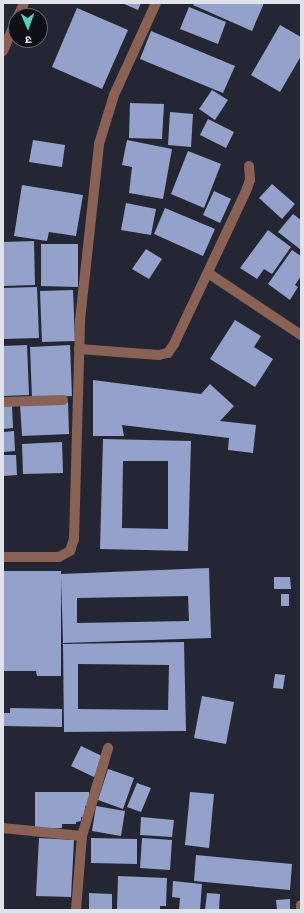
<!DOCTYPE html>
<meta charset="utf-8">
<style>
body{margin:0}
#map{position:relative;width:304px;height:913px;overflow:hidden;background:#242733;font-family:"Varela Round","Noto Sans Devanagari",sans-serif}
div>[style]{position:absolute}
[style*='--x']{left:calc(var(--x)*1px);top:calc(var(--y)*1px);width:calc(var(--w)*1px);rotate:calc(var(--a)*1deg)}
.building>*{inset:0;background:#94a1cb}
.minor>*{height:10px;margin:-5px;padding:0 5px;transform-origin:5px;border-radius:5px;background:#896155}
span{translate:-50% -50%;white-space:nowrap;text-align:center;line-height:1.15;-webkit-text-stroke:4px #0f1015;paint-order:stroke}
.frame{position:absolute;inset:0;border:4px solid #e1e3eb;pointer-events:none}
.north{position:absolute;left:8px;top:8px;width:40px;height:40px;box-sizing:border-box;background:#0f1015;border:1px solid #63646b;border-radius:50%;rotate:178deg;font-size:11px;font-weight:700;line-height:16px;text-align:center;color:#e1e3eb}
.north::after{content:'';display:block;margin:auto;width:14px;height:18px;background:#59cebe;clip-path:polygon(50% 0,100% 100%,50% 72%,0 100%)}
</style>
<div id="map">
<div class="building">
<div style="clip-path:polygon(122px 3px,141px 3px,138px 10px)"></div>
<div style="clip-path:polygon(194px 3px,264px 3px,252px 31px,193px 5px)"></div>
<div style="clip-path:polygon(189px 7px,226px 22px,218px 44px,180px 29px)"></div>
<div style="clip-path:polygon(77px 8px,128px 30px,102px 89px,52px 67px)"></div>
<div style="clip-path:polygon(280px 25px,301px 37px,301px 56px,280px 92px,251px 75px)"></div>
<div style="clip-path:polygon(151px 31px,235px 66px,223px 93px,140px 59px)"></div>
<div style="clip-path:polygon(212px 90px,228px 100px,215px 120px,199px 109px)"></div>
<div style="clip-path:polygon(130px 103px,164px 104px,162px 139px,129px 138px)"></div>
<div style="clip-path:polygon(170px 112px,193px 114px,191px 147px,168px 145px)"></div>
<div style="clip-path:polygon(208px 119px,234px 132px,226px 148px,200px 135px)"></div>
<div style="clip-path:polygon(33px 140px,65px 145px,62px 167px,29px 162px)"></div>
<div style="clip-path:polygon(127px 140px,172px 149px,163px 199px,129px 193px,132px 167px,122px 165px)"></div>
<div style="clip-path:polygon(188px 151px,221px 164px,204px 208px,171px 194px)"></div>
<div style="clip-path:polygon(272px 184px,295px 204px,282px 219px,259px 198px)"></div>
<div style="clip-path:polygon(22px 185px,83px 195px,76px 236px,49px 232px,47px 241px,14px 236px)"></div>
<div style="clip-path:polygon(214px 191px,231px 199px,220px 223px,203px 215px)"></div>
<div style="clip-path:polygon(126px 203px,156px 209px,151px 235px,121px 230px)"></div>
<div style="clip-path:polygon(165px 208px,215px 229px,203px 256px,154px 234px)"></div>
<div style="clip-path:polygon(293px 214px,301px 220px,301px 250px,278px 232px)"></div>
<div style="clip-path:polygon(268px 230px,291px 247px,272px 274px,264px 269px,257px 279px,240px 268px)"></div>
<div style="clip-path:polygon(34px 241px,35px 285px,3px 286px,3px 242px)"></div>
<div style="clip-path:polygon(41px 244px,78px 244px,78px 287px,41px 286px)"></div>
<div style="clip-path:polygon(146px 249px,162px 259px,149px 279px,132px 269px)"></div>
<div style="clip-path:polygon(292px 250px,301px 256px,301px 276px,295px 285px,298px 287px,290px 300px,268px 284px)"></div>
<div style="clip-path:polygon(37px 287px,39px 338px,3px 339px,3px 288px)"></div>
<div style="clip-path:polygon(73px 290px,75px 341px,42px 342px,40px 291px)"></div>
<div style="clip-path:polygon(235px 320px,261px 336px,254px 347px,273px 359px,255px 387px,210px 359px)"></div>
<div style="clip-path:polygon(27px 345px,29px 395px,3px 396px,3px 346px)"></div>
<div style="clip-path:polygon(70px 345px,72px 396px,32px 398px,30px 347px)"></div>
<div style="clip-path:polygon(93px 380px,201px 394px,210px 384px,234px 406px,220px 421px,256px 425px,253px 453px,228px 450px,229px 438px,122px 425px,124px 436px,93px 436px)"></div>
<div style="clip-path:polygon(68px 402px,69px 434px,22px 436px,20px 404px)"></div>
<div style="clip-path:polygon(12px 405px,13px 428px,3px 429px,3px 406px)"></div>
<div style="clip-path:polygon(14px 431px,15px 451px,3px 452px,3px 432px)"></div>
<div style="clip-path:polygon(evenodd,103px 439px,191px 441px,188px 551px,100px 549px,103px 439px,123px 461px,168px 461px,168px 529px,122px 528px,123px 461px)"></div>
<div style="clip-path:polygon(62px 442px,63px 473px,23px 474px,22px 444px)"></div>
<div style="clip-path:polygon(3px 455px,16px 455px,17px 475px,3px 476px)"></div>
<div style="clip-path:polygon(evenodd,209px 568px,211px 638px,63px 643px,61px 577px,61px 676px,37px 676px,36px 671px,3px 671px,3px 571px,61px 571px,61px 574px,209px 568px,188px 596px,189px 621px,77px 623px,77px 598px,188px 596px)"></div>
<div style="clip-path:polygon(274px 577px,290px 577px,291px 589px,274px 589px)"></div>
<div style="clip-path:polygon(281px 594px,289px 594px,289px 606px,281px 606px)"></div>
<div style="clip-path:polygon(evenodd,184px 642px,186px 731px,64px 732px,63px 644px,184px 642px,78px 664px,169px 665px,168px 710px,78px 709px,78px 664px)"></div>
<div style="clip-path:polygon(275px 674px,285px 675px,283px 689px,273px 688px)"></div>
<div style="clip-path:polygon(202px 696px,234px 702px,226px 744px,194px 738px)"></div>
<div style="clip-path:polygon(10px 708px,62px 709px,62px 727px,3px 726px,3px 713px,10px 713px)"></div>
<div style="clip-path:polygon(81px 746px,104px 757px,94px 777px,71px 766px)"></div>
<div style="clip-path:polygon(108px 769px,134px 778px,123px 809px,98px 800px)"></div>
<div style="clip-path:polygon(137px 783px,151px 788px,141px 812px,127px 807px)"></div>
<div style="clip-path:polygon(35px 792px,89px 792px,89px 806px,85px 806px,85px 817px,81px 817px,81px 821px,76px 822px,76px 824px,62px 824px,62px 828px,35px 829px)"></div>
<div style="clip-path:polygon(190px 792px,214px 794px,209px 848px,185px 845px)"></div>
<div style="clip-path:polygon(96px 806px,125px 811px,121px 836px,92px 831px)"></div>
<div style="clip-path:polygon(141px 817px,174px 820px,172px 837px,140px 835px)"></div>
<div style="clip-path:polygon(39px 838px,74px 840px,71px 897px,36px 896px)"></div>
<div style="clip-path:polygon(91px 838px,137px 839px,137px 864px,91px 863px)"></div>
<div style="clip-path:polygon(142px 838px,172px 840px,170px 870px,140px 868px)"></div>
<div style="clip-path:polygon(196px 855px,292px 864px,290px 890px,194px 881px)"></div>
<div style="clip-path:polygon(118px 876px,167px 878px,166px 906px,160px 906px,160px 910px,117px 910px)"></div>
<div style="clip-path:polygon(173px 881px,202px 884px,200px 910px,179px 910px,180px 898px,172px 897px)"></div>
<div style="clip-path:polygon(89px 893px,112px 894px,112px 910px,89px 910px)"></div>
<div style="clip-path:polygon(207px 893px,220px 894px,219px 910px,205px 910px)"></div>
<div style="clip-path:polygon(290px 899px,290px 910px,277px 910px,276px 900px)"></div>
</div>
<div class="minor">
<div style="--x:18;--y:16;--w:14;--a:-65"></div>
<div style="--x:3;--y:51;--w:33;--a:-67"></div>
<div style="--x:208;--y:273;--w:112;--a:33.7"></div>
<div style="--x:79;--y:349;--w:80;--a:4.3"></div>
<div style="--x:159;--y:355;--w:9;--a:-13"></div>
<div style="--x:168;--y:353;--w:11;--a:-56"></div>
<div style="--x:174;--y:344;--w:169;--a:-64.8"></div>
<div style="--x:246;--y:191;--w:12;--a:-70"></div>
<div style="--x:250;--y:180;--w:14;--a:-94"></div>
<div style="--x:3;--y:402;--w:60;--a:-1.9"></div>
<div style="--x:3;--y:557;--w:56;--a:0"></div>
<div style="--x:59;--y:557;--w:13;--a:-29"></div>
<div style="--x:70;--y:551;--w:13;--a:-72"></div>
<div style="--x:74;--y:539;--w:219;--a:-88.4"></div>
<div style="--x:80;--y:320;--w:177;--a:-83.8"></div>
<div style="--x:99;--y:144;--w:51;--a:-73"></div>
<div style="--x:114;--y:95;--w:101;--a:-65.5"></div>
<div style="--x:3;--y:828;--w:79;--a:5.8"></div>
<div style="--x:76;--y:910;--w:74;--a:-85.4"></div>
<div style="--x:82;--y:836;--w:92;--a:-73.5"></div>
<div style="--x:301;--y:910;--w:5;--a:-90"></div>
</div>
<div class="frame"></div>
<div class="north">उ</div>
</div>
